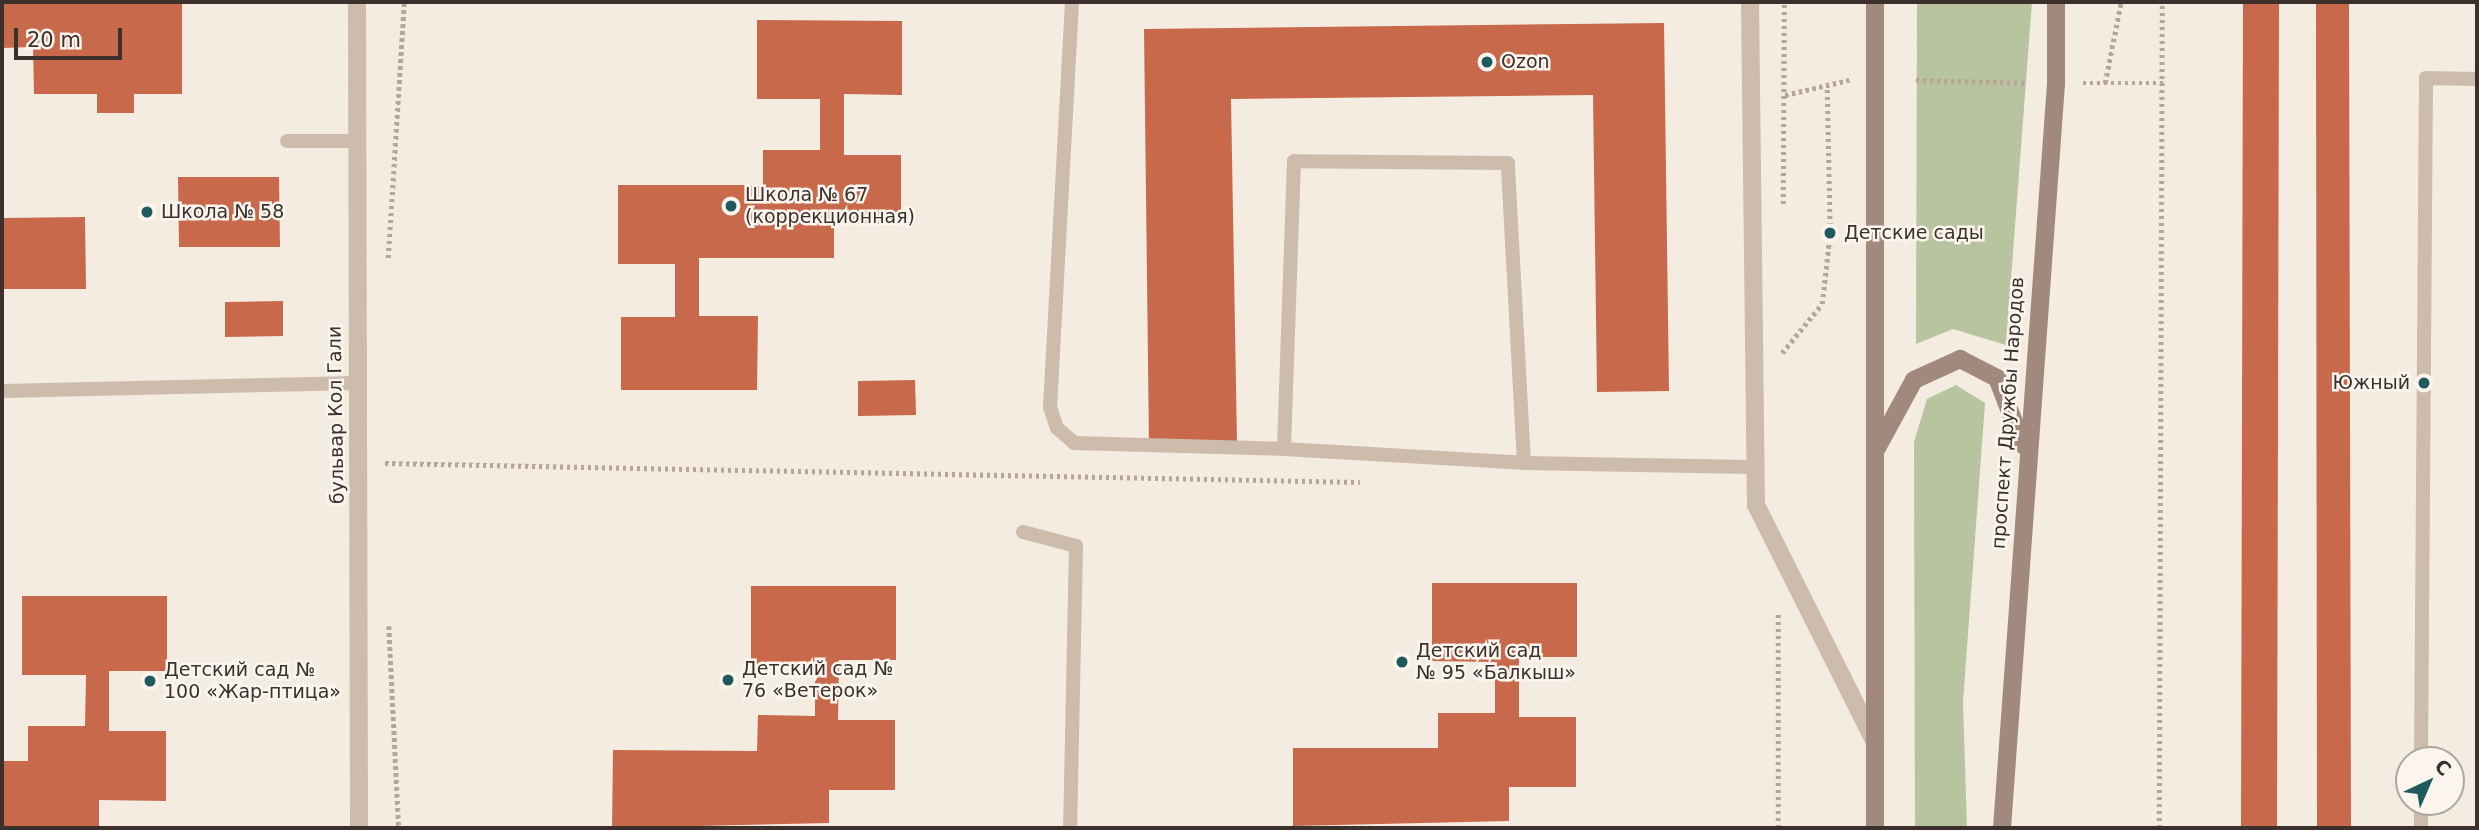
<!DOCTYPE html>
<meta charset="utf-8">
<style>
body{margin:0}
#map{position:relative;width:2479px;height:830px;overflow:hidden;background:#f4ebe1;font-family:"DejaVu Sans",sans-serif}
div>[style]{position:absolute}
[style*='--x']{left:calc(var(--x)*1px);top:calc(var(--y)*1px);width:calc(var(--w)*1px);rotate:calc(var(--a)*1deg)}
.green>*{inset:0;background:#b8c4a0}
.building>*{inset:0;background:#c8694b}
.path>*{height:4.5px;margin-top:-2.25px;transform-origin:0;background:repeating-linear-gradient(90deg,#b9a596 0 3.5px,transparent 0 7px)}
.service>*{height:14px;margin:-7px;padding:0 7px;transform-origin:7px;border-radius:7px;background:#cdbbac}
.minor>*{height:18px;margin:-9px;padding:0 9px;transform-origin:9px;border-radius:9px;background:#cdbbac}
.secondary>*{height:18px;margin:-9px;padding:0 9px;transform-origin:9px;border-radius:9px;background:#a18a7d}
.dots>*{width:19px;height:19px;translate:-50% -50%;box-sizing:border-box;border:4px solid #fbf5ee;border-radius:50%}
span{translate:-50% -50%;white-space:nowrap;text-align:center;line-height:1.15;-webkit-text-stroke:5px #fbf5ee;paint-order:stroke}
.poi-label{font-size:19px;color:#3b302b}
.left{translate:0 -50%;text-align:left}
.right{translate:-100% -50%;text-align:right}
.street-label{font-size:19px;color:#3b302b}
.frame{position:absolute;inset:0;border:4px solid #3b302b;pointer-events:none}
.north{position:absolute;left:2395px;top:746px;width:70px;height:70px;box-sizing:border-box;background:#fbf5ee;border:2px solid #aea6a0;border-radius:50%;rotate:44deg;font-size:19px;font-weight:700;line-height:28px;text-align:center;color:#3b302b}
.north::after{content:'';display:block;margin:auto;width:24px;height:32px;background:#1f5a5e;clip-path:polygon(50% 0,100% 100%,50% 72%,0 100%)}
.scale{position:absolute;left:14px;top:28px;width:108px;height:32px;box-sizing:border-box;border:4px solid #3b302b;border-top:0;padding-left:9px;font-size:21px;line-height:24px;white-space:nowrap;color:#3b302b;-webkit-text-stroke:5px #fbf5ee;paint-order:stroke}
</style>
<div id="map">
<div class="green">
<div style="clip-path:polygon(1917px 2px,2032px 2px,2006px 345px,1953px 329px,1916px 344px)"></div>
<div style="clip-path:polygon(1956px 385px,1985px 403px,1963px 702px,1967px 828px,1915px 828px,1914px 442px,1927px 399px)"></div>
</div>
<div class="building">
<div style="clip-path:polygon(2px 2px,182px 2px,182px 94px,134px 94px,134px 113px,97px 113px,97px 94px,34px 94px,33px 47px,2px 48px)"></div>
<div style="clip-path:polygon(2243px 2px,2279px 2px,2277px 828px,2241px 828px)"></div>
<div style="clip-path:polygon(2316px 2px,2349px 2px,2351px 828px,2317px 828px)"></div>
<div style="clip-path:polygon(757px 20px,902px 21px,902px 95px,844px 94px,844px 155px,901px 155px,901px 224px,834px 224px,834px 258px,699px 258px,699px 316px,758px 316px,757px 390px,621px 390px,621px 317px,675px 317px,675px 264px,618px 264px,618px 185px,763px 185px,763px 150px,820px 150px,820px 99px,757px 99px)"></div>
<div style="clip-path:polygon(1664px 23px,1669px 391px,1597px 392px,1593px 95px,1231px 99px,1237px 443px,1149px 444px,1144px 29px)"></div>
<div style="clip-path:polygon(178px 177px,279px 177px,280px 247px,179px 247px)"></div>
<div style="clip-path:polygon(85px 217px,86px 289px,2px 289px,2px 218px)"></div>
<div style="clip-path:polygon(283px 301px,283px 336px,225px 337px,225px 302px)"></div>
<div style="clip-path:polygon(915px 380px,916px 415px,858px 416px,858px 381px)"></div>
<div style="clip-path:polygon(1432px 583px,1577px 583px,1577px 657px,1519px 657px,1519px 717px,1576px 717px,1576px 787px,1509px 787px,1509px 821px,1293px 826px,1293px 748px,1438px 748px,1438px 713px,1495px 713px,1495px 662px,1432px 661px)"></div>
<div style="clip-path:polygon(751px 586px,896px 586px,896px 660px,839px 660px,838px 720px,895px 720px,895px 790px,829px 790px,829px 823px,612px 828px,613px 750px,757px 751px,758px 715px,815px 716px,815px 664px,751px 664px)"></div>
<div style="clip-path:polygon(22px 596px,167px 596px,167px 671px,109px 671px,109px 731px,166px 731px,166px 801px,99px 800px,99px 828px,2px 828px,2px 761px,28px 761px,28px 726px,85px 726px,86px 675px,22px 675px)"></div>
</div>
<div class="path">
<div style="--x:1916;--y:80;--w:112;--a:1.5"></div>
<div style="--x:2083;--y:83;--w:80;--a:0"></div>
<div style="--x:2105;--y:83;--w:83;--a:-78.8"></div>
<div style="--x:1785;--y:95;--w:66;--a:-13.2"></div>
<div style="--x:1783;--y:204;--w:202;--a:-89.7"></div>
<div style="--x:388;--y:258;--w:256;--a:-86.4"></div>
<div style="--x:1782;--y:353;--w:63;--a:-50.8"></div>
<div style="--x:1822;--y:304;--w:71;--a:-83.6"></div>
<div style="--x:1830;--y:233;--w:147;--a:-91.2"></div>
<div style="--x:385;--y:463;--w:975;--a:1.12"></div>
<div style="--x:389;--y:626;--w:202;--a:87.2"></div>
<div style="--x:1778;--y:828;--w:216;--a:-90"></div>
<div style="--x:2159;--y:828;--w:826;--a:-89.79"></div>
</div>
<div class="service">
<div style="--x:1072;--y:2;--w:406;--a:93.1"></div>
<div style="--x:1050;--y:407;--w:22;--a:72"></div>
<div style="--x:1057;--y:428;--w:23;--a:41"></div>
<div style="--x:1074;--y:443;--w:210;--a:1.6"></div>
<div style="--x:287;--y:141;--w:69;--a:0"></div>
<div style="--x:2;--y:391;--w:354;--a:-1.3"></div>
<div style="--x:1524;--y:463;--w:300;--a:-93.1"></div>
<div style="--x:1508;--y:163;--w:214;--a:-179.5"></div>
<div style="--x:1294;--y:161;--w:288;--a:92"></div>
<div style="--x:1284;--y:449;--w:240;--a:3.3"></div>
<div style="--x:1524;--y:463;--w:228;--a:1"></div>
<div style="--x:1023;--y:532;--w:55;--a:14.8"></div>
<div style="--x:1076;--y:546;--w:282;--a:91.2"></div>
<div style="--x:2421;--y:760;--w:682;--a:-89.58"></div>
<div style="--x:2426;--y:78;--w:51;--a:1.1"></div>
<div style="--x:2421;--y:828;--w:26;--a:-90"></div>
</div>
<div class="minor">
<div style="--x:357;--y:2;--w:826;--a:89.86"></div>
<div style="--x:1750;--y:2;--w:503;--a:89.32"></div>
<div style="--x:1756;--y:505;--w:266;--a:63.4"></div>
</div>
<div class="secondary">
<div style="--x:1875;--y:2;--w:826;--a:90"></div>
<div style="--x:1877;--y:448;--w:77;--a:-61.4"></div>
<div style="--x:1914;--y:380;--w:51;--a:-24.5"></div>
<div style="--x:1960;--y:359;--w:42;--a:27.2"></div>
<div style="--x:1997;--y:378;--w:72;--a:68.8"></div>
<div style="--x:2002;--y:828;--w:747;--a:-85.85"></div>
<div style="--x:2056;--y:83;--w:81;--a:-90"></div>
</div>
<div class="dots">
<div style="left:1487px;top:62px;background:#1f5a5e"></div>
<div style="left:731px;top:206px;background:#1f5a5e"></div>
<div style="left:147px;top:212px;background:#1f5a5e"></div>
<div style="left:1830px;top:233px;background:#1f5a5e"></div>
<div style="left:2424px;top:383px;background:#1f5a5e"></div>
<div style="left:1402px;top:662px;background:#1f5a5e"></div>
<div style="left:728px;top:680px;background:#1f5a5e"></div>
<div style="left:150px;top:681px;background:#1f5a5e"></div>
</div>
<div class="poi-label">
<span class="left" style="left:1501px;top:62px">Ozon</span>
<span class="left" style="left:745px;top:206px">Школа № 67<br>(коррекционная)</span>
<span class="left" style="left:161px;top:212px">Школа № 58</span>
<span class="left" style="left:1844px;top:233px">Детские сады</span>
<span class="right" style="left:2410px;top:383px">Южный</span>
<span class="left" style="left:1416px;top:662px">Детский сад<br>№ 95 «Балкыш»</span>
<span class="left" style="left:742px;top:680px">Детский сад №<br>76 «Ветерок»</span>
<span class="left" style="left:164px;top:681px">Детский сад №<br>100 «Жар-птица»</span>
</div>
<div class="street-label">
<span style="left:2008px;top:413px;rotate:-86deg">проспект Дружбы Народов</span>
<span style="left:336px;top:415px;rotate:-91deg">бульвар Кол Гали</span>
</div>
<div class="frame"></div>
<div class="north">С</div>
<div class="scale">20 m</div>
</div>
